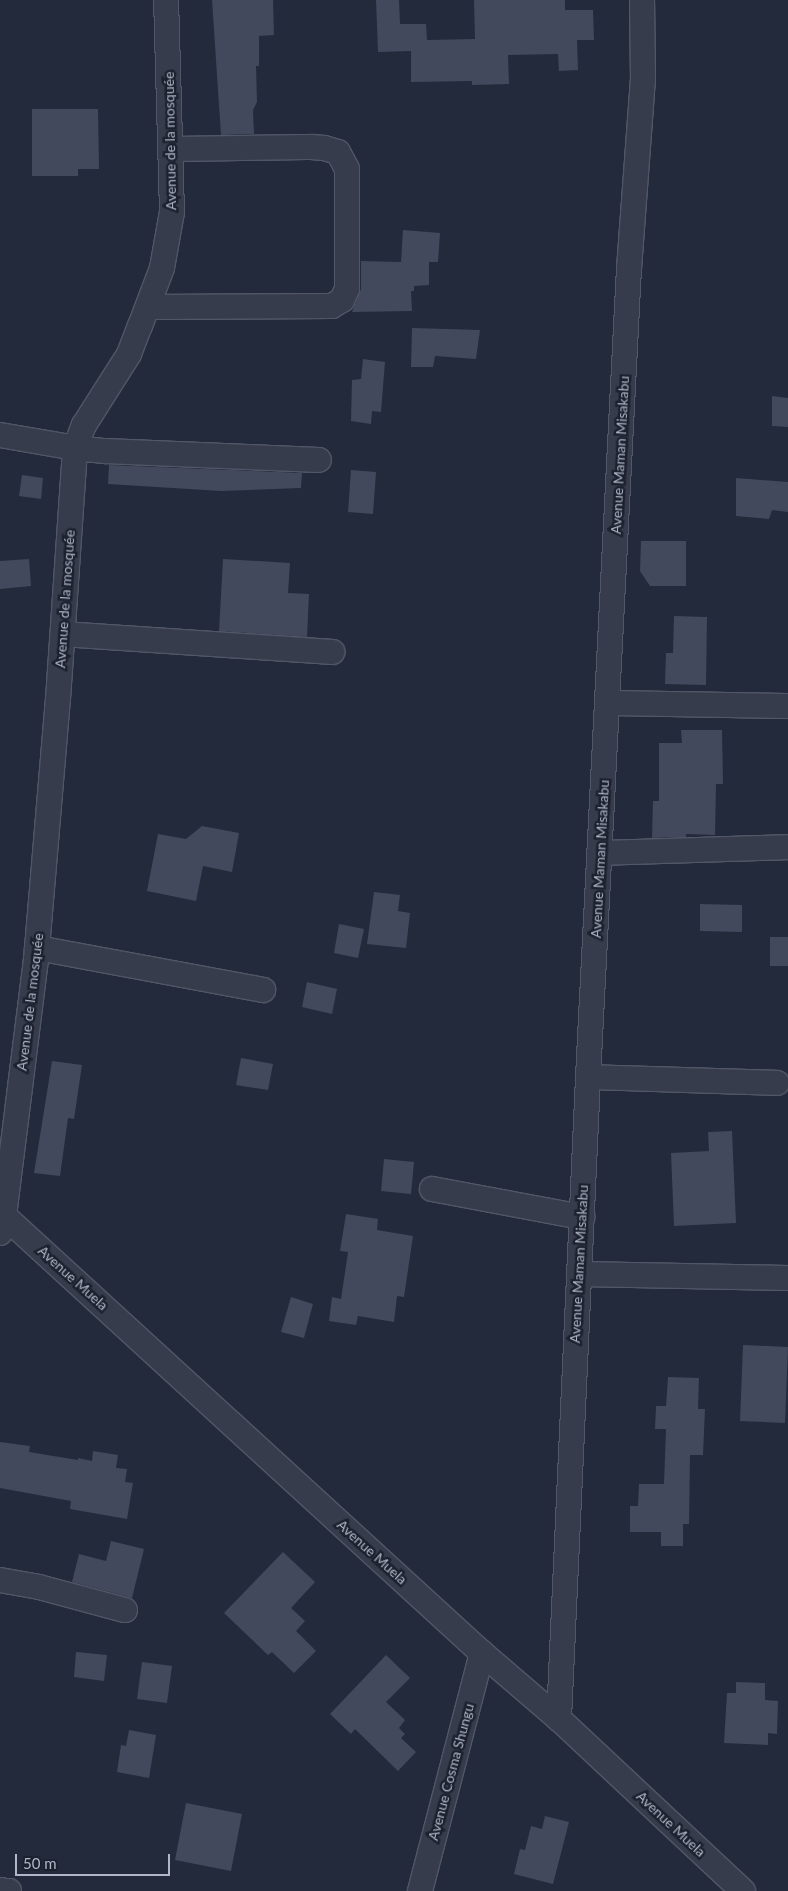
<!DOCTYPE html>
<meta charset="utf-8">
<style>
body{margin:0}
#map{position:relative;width:788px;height:1891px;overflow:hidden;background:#232a3b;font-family:Lato,sans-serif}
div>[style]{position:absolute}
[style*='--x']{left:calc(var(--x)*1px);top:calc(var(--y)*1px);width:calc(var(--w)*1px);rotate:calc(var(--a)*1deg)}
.building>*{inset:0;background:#42495d}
.roads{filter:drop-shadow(1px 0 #515766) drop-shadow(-1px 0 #515766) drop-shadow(0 1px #515766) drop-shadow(0 -1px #515766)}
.minor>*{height:24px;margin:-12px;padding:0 12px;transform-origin:12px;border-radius:12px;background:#363c4b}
span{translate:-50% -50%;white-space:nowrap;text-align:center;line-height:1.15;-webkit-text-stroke:5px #1c2130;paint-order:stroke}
.street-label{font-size:14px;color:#b1b7c7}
.scale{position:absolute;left:15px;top:1854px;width:155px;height:22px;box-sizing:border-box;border:2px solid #b1b7c7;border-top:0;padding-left:6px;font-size:15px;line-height:18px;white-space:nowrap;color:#b1b7c7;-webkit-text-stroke:4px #1c2130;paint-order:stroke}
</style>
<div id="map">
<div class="building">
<div style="clip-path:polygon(212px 0,273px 0,274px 35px,259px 36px,259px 66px,256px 66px,257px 102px,253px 110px,254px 134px,221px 135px)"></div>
<div style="clip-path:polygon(376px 0,399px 0,400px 24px,426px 24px,427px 40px,475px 39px,474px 0,565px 0,565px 10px,593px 10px,594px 40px,577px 40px,578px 70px,559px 71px,558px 54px,508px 55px,509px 84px,472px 85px,472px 81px,411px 82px,411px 51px,378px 52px)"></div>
<div style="clip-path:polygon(32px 109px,98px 109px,99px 169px,78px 169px,78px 176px,32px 176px)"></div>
<div style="clip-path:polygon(403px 230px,440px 233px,438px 262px,429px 262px,429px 285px,414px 286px,414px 291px,411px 291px,412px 311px,352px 312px,361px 289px,361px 261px,401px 262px)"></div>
<div style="clip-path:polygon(412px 328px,480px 330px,476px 359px,435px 356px,433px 367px,411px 367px)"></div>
<div style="clip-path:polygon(363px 359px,385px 362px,381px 412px,372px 411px,371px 424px,351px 421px,352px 380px,361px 379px)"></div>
<div style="clip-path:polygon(772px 396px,788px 398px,788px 427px,772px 426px)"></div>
<div style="clip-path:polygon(109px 465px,302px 473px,301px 488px,221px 491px,108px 484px)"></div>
<div style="clip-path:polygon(351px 470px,376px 472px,373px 514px,348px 512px)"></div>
<div style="clip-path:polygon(22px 475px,43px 478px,41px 499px,19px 496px)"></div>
<div style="clip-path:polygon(736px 478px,788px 482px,788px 512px,772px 510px,769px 519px,736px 516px)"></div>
<div style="clip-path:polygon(641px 541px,686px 541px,686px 586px,650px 586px,640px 571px)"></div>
<div style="clip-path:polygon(29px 559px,31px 586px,0 589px,0 561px)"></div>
<div style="clip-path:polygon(223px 559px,290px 563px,288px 593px,309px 594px,307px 637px,219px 631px)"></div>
<div style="clip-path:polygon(674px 616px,707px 617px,706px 685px,665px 684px,666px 653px,673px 653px)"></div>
<div style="clip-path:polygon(681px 730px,722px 730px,723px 784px,716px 784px,715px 835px,686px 834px,686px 837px,652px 838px,653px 801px,659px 801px,659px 743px,682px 743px)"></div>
<div style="clip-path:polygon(202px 826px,239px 833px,232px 872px,203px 866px,196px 901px,147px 891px,158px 834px,186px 839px)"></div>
<div style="clip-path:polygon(374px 892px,400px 895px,398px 911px,410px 913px,406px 948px,367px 944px)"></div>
<div style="clip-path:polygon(700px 904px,742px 905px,742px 932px,700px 931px)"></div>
<div style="clip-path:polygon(339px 924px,364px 929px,358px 958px,334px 953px)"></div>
<div style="clip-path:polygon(770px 937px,788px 937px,788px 966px,770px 966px)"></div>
<div style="clip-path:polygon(307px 982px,337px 989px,332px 1014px,302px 1007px)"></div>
<div style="clip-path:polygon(241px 1058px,273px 1064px,268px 1090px,236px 1085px)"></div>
<div style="clip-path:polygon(52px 1061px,82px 1065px,74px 1119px,68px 1118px,60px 1176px,34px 1173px)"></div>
<div style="clip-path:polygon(732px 1131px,736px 1223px,674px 1226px,671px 1153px,709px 1151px,708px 1132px)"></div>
<div style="clip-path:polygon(384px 1159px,414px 1162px,411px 1194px,381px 1191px)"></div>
<div style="clip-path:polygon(346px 1214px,378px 1219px,377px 1230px,413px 1236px,404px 1297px,397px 1296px,394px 1322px,358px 1316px,356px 1325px,329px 1321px,332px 1297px,341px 1299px,348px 1252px,340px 1251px)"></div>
<div style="clip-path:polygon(291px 1297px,313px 1304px,304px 1338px,281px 1332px)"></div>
<div style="clip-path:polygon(743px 1345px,788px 1347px,785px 1423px,740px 1421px)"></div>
<div style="clip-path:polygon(668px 1377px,699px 1378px,698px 1409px,705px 1409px,703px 1455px,690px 1455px,689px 1524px,683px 1524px,683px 1546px,661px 1546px,661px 1532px,630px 1532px,630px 1506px,638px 1506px,639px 1484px,664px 1484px,666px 1429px,655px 1429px,656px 1406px,666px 1406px)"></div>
<div style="clip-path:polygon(0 1442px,30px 1446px,29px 1452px,78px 1460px,78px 1458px,92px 1461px,93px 1451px,118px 1455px,116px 1468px,127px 1469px,125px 1482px,133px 1483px,127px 1519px,70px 1509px,71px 1501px,0 1488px)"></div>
<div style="clip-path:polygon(111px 1541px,144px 1549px,132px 1598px,72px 1582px,79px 1554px,106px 1561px)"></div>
<div style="clip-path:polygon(283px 1552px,315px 1582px,291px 1608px,305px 1621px,296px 1631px,316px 1651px,294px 1673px,272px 1652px,268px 1655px,224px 1613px)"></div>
<div style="clip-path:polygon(76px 1652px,107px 1655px,104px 1681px,74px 1677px)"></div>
<div style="clip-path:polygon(386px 1655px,410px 1678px,386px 1702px,405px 1720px,399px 1728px,405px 1734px,401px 1738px,416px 1752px,398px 1771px,355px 1729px,351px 1734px,330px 1714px)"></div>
<div style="clip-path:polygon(142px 1662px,172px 1666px,167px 1703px,137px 1699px)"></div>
<div style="clip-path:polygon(736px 1682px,765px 1683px,765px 1700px,778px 1701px,777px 1734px,768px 1733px,768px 1745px,724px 1743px,727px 1693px,736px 1693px)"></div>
<div style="clip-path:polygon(129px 1730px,156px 1735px,149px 1778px,117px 1772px,121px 1745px,126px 1746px)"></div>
<div style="clip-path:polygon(186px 1803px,242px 1814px,231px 1871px,175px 1860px)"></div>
<div style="clip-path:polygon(545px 1816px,569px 1822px,553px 1884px,514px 1874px,520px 1849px,525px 1850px,531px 1826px,542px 1829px)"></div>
</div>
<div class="roads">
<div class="minor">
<div style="--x:148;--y:307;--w:184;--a:-0.3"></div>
<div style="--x:332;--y:306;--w:12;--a:-31"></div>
<div style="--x:342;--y:300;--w:12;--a:-66"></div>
<div style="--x:347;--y:289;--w:120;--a:-90"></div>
<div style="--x:347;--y:169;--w:19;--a:-118"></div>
<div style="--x:338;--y:152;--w:15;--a:-164"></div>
<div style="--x:324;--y:148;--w:13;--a:-176"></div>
<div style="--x:311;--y:147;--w:141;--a:179.2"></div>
<div style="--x:0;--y:435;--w:76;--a:9.8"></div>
<div style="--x:75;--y:448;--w:30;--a:6"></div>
<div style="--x:105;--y:451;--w:214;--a:2.4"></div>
<div style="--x:63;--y:634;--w:270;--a:3.8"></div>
<div style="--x:608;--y:703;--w:180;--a:1"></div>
<div style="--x:600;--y:853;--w:188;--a:-1.8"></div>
<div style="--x:37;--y:948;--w:230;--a:10.5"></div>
<div style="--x:588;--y:1077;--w:189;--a:1.8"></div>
<div style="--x:432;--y:1189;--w:153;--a:10.6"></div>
<div style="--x:0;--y:1212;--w:653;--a:42.46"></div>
<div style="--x:482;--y:1653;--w:101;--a:40.6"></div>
<div style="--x:559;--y:1719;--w:252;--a:43.1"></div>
<div style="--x:0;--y:1233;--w:17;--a:-77"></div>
<div style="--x:4;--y:1216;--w:258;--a:-82.9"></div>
<div style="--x:36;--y:960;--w:262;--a:-85.2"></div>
<div style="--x:58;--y:699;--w:252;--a:-86.1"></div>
<div style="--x:75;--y:448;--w:25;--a:-69"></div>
<div style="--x:84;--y:425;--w:84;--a:-57.6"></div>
<div style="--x:129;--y:354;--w:30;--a:-69"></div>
<div style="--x:140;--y:326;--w:62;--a:-69.2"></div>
<div style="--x:162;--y:268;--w:57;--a:-79.9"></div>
<div style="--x:172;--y:212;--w:212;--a:-91.6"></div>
<div style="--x:579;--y:1274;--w:209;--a:1.1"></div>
<div style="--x:0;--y:1580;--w:40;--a:10"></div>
<div style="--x:39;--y:1587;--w:89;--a:15"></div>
<div style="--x:559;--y:1719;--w:643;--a:-87.41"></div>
<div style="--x:588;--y:1077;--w:809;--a:-87.1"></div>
<div style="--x:629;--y:269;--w:191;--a:-85.8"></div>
<div style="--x:643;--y:79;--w:79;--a:-90.7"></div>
<div style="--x:0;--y:1890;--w:9;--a:6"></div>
<div style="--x:420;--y:1891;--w:246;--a:-75.4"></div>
</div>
</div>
<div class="street-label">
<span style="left:170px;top:141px;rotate:-91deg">Avenue de la mosquée</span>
<span style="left:620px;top:455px;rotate:-87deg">Avenue Maman Misakabu</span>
<span style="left:65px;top:599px;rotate:-86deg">Avenue de la mosquée</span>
<span style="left:600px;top:859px;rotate:-87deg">Avenue Maman Misakabu</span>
<span style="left:30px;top:1002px;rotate:-83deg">Avenue de la mosquée</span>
<span style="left:579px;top:1264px;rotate:-87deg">Avenue Maman Misakabu</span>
<span style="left:73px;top:1278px;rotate:42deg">Avenue Muela</span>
<span style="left:372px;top:1552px;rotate:42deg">Avenue Muela</span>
<span style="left:451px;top:1772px;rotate:-75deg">Avenue Cosma Shungu</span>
<span style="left:671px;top:1824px;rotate:43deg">Avenue Muela</span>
</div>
<div class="scale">50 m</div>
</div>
